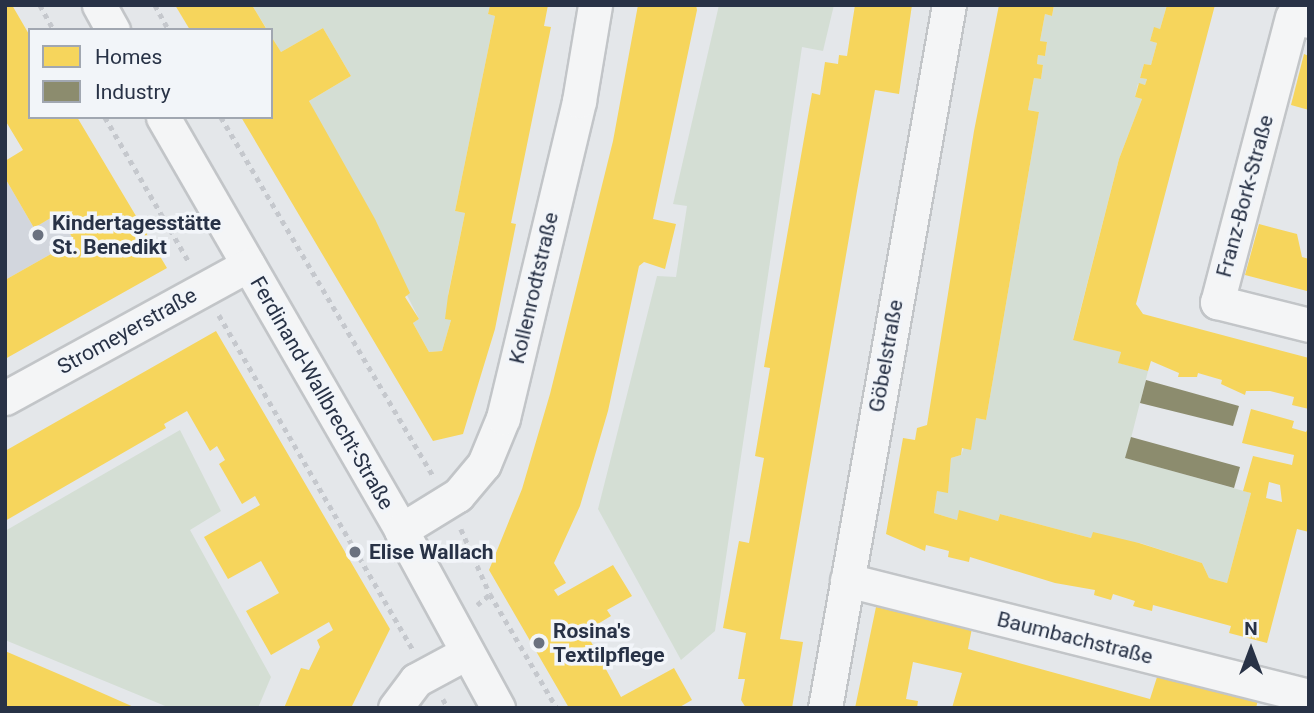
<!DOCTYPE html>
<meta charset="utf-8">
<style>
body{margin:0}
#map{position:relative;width:1314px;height:713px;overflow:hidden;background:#e4e7ea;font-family:Roboto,sans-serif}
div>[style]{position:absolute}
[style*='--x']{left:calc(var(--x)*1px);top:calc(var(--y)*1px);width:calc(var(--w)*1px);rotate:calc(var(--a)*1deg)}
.built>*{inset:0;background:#d2d6dd}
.green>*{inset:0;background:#d4ded4}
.homes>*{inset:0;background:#f6d55c}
.industry>*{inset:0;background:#8c8c6e}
.path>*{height:4.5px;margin-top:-2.25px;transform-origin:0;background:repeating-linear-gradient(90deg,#c5c8cd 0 5px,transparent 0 10px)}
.roads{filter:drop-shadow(2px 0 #c2c5c8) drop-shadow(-2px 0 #c2c5c8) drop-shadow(0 2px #c2c5c8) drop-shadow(0 -2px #c2c5c8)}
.minor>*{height:33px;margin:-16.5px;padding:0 16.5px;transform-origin:16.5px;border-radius:16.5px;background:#f4f5f6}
.dots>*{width:19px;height:19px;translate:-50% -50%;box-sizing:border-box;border:4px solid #f2f5f9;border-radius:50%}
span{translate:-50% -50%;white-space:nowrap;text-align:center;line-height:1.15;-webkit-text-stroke:7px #f2f5f9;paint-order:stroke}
.street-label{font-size:21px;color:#283246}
.poi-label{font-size:21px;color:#283246;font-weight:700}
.left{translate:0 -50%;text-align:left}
.frame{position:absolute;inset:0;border:7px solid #283246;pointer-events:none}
.legend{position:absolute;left:28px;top:28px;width:245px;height:91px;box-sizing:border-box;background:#f2f5f9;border:2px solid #a1a7b1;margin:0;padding:9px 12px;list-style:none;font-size:21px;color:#283246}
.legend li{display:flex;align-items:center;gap:14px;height:35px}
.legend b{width:35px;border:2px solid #a1a7b1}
.north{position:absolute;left:1216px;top:615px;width:70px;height:70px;-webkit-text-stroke:5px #f2f5f9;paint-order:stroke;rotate:0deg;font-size:19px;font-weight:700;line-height:28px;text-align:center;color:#283246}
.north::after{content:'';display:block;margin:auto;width:24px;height:32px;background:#283246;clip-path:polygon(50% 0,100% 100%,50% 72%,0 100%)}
</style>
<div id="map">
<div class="built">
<div style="clip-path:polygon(5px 178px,34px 228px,59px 213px,74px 241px,5px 280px)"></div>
</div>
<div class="green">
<div style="clip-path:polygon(252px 5px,490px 5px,488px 14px,495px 16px,455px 211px,465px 213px,448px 295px,451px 320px,442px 351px,429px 352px,413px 323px,419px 319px,309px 101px,351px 76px,323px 28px,281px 52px)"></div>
<div style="clip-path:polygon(719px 5px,834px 5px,823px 51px,802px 47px,715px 631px,681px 660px,598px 509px,657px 276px,676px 277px,687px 206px,673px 204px)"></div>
<div style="clip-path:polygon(1054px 5px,1167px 5px,1160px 29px,1154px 28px,1150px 41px,1157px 43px,1151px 65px,1144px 64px,1140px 78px,1147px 79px,1145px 85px,1138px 84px,1135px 97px,1142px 99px,1119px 159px,1073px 339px,1121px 352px,1119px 363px,1148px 371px,1126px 458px,1251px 493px,1227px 583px,1209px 578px,1202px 563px,1140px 543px,1091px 538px,1000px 514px,998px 521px,959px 511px,957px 520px,934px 513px,937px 491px,948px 492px,951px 458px,961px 455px,976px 418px,986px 420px,1039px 112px,1028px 110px,1034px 78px,1041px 79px,1043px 65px,1037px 64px,1038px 55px,1045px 56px,1047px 43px,1040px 41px,1045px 14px,1052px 16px)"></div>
<div style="clip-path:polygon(180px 430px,221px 511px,190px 530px,271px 677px,258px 708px,170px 708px,5px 640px,5px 531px)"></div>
</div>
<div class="homes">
<div style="clip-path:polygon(5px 5px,12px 5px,30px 36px,30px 117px,77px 117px,167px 268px,5px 359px,5px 280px,74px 241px,59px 213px,34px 228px,5px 178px,5px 161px,23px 150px,5px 120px)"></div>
<div style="clip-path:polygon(175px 5px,252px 5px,267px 30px,190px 30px)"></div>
<div style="clip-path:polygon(490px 5px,548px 5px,544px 26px,551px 27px,511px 223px,516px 224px,495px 329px,463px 434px,433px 441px,241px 117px,271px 117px,271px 36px,281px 52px,323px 28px,351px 76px,309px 101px,375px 219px,410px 293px,405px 297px,419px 319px,413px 323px,429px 352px,442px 351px,451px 320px,445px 319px,448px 296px,465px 213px,455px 211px,495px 16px,488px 14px)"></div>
<div style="clip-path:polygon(638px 5px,696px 5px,697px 10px,653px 219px,676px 224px,665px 269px,644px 262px,639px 266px,608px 411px,580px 506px,554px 563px,566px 583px,554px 590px,558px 596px,613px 565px,632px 596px,607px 610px,611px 616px,591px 628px,595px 635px,589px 638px,621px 697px,674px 668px,692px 700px,678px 708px,569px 708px,489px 570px,522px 489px,550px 394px,613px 141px)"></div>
<div style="clip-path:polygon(855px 5px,912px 5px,899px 94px,875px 90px,857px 191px,780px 639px,803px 642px,792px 708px,746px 708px,741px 700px,745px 679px,738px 679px,746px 633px,723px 628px,739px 541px,749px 543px,764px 458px,755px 456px,770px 368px,764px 367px,812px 93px,820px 95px,825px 62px,838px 64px,839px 55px,847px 56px)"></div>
<div style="clip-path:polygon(evenodd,999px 5px,1054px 5px,1052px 16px,1045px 14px,1040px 41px,1047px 42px,1045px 56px,1038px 55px,1037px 64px,1043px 65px,1041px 79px,1034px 78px,1028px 110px,1039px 112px,986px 420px,976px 418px,971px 450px,962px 448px,961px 455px,951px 458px,948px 493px,937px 491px,934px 513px,957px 520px,959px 510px,998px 521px,1000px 514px,1091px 538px,1093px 532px,1139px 543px,1202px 563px,1209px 578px,1227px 583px,1251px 493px,1243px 491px,1253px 456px,1292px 465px,1294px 455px,1242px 443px,1251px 409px,1294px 421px,1292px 428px,1306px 432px,1309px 426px,1309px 532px,1297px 529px,1267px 643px,1229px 633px,1231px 626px,1153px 605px,1152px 611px,1133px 606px,1135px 601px,1113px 594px,1111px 600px,1094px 595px,1095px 590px,1055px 583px,970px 557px,969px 562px,948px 557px,949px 551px,926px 545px,925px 551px,886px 534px,903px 438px,915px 440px,917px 428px,927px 425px,974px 131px,999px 5px,1269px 482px,1280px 485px,1282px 502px,1266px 498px,1269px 482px)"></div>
<div style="clip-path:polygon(1167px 5px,1215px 5px,1136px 304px,1143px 314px,1309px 358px,1309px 409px,1292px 405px,1294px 397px,1270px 391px,1246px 391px,1245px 395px,1221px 384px,1222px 380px,1198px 373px,1197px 377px,1178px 377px,1179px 373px,1151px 361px,1148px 371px,1118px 363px,1121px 352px,1073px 340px,1119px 159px,1142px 99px,1135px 97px,1139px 83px,1145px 85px,1147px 79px,1140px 78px,1144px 64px,1151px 65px,1157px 43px,1150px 41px,1154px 27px,1160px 29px)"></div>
<div style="clip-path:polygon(1304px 54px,1309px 56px,1309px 110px,1291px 105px)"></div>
<div style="clip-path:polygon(1259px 224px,1297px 234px,1302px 257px,1309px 259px,1307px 291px,1245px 275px)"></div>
<div style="clip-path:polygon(216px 331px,390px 629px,351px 708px,284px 708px,301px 668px,309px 670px,320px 647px,317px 640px,333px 630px,329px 622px,271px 655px,246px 611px,279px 593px,261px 561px,228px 579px,204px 537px,260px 505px,255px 496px,242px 504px,219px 464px,225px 460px,217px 446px,210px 451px,187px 411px,164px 424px,166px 428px,5px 521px,5px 451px)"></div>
<div style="clip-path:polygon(876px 607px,972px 628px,968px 649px,1150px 699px,1158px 674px,1258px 700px,1256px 708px,952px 708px,962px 673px,913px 662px,906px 699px,918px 701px,917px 708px,855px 708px)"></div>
<div style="clip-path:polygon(5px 651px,68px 678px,136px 708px,5px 708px)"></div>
</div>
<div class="industry">
<div style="clip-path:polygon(1146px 380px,1239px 406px,1233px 426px,1140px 403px)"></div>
<div style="clip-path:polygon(1131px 437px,1240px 467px,1234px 488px,1125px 458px)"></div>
</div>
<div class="path">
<div style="--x:40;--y:5;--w:29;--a:61"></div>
<div style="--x:155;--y:5;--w:29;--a:61"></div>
<div style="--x:105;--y:117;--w:168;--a:59.9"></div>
<div style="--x:221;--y:117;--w:416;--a:59.4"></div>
<div style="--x:219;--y:315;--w:387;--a:59.9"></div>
<div style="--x:461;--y:529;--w:71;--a:66"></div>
<div style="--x:490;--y:594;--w:132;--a:59.6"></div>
<div style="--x:477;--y:605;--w:17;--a:-40"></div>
<div style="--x:443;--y:699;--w:10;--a:61"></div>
</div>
<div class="roads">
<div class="minor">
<div style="--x:99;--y:5;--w:29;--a:61"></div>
<div style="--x:1309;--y:21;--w:17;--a:-167"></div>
<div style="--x:1292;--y:17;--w:295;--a:104.7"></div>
<div style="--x:1217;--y:302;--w:95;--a:14"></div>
<div style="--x:163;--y:117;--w:477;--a:60"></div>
<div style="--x:401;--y:530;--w:203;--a:61.4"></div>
<div style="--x:5;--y:398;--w:277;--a:-28.7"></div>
<div style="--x:401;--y:530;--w:67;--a:-31.6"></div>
<div style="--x:458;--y:495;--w:40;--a:-50"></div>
<div style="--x:484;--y:464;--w:50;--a:-67.6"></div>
<div style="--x:503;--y:418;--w:326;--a:-76.5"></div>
<div style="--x:579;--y:101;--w:97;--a:-80.5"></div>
<div style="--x:847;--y:580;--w:471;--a:14.1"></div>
<div style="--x:395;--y:708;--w:35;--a:-53"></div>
<div style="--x:416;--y:680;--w:57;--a:-28.4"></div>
<div style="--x:825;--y:708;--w:714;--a:-80"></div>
</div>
</div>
<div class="dots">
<div style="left:38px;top:235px;background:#6a717f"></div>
<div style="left:355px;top:552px;background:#6a717f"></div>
<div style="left:539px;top:643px;background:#6a717f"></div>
</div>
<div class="street-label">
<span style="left:1245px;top:196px;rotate:-75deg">Franz-Bork-Straße</span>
<span style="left:534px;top:288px;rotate:-77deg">Kollenrodtstraße</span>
<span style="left:127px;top:331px;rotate:-29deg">Stromeyerstraße</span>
<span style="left:886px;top:356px;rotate:-80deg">Göbelstraße</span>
<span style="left:322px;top:393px;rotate:60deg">Ferdinand-Wallbrecht-Straße</span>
<span style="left:1075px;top:638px;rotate:14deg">Baumbachstraße</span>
</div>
<div class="poi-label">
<span class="left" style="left:52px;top:235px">Kindertagesstätte<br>St. Benedikt</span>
<span class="left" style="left:369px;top:552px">Elise Wallach</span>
<span class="left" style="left:553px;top:643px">Rosina's<br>Textilpflege</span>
</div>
<div class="frame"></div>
<ul class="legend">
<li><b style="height:19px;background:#f6d55c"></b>Homes</li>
<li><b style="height:19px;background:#8c8c6e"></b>Industry</li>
</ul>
<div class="north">N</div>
</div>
